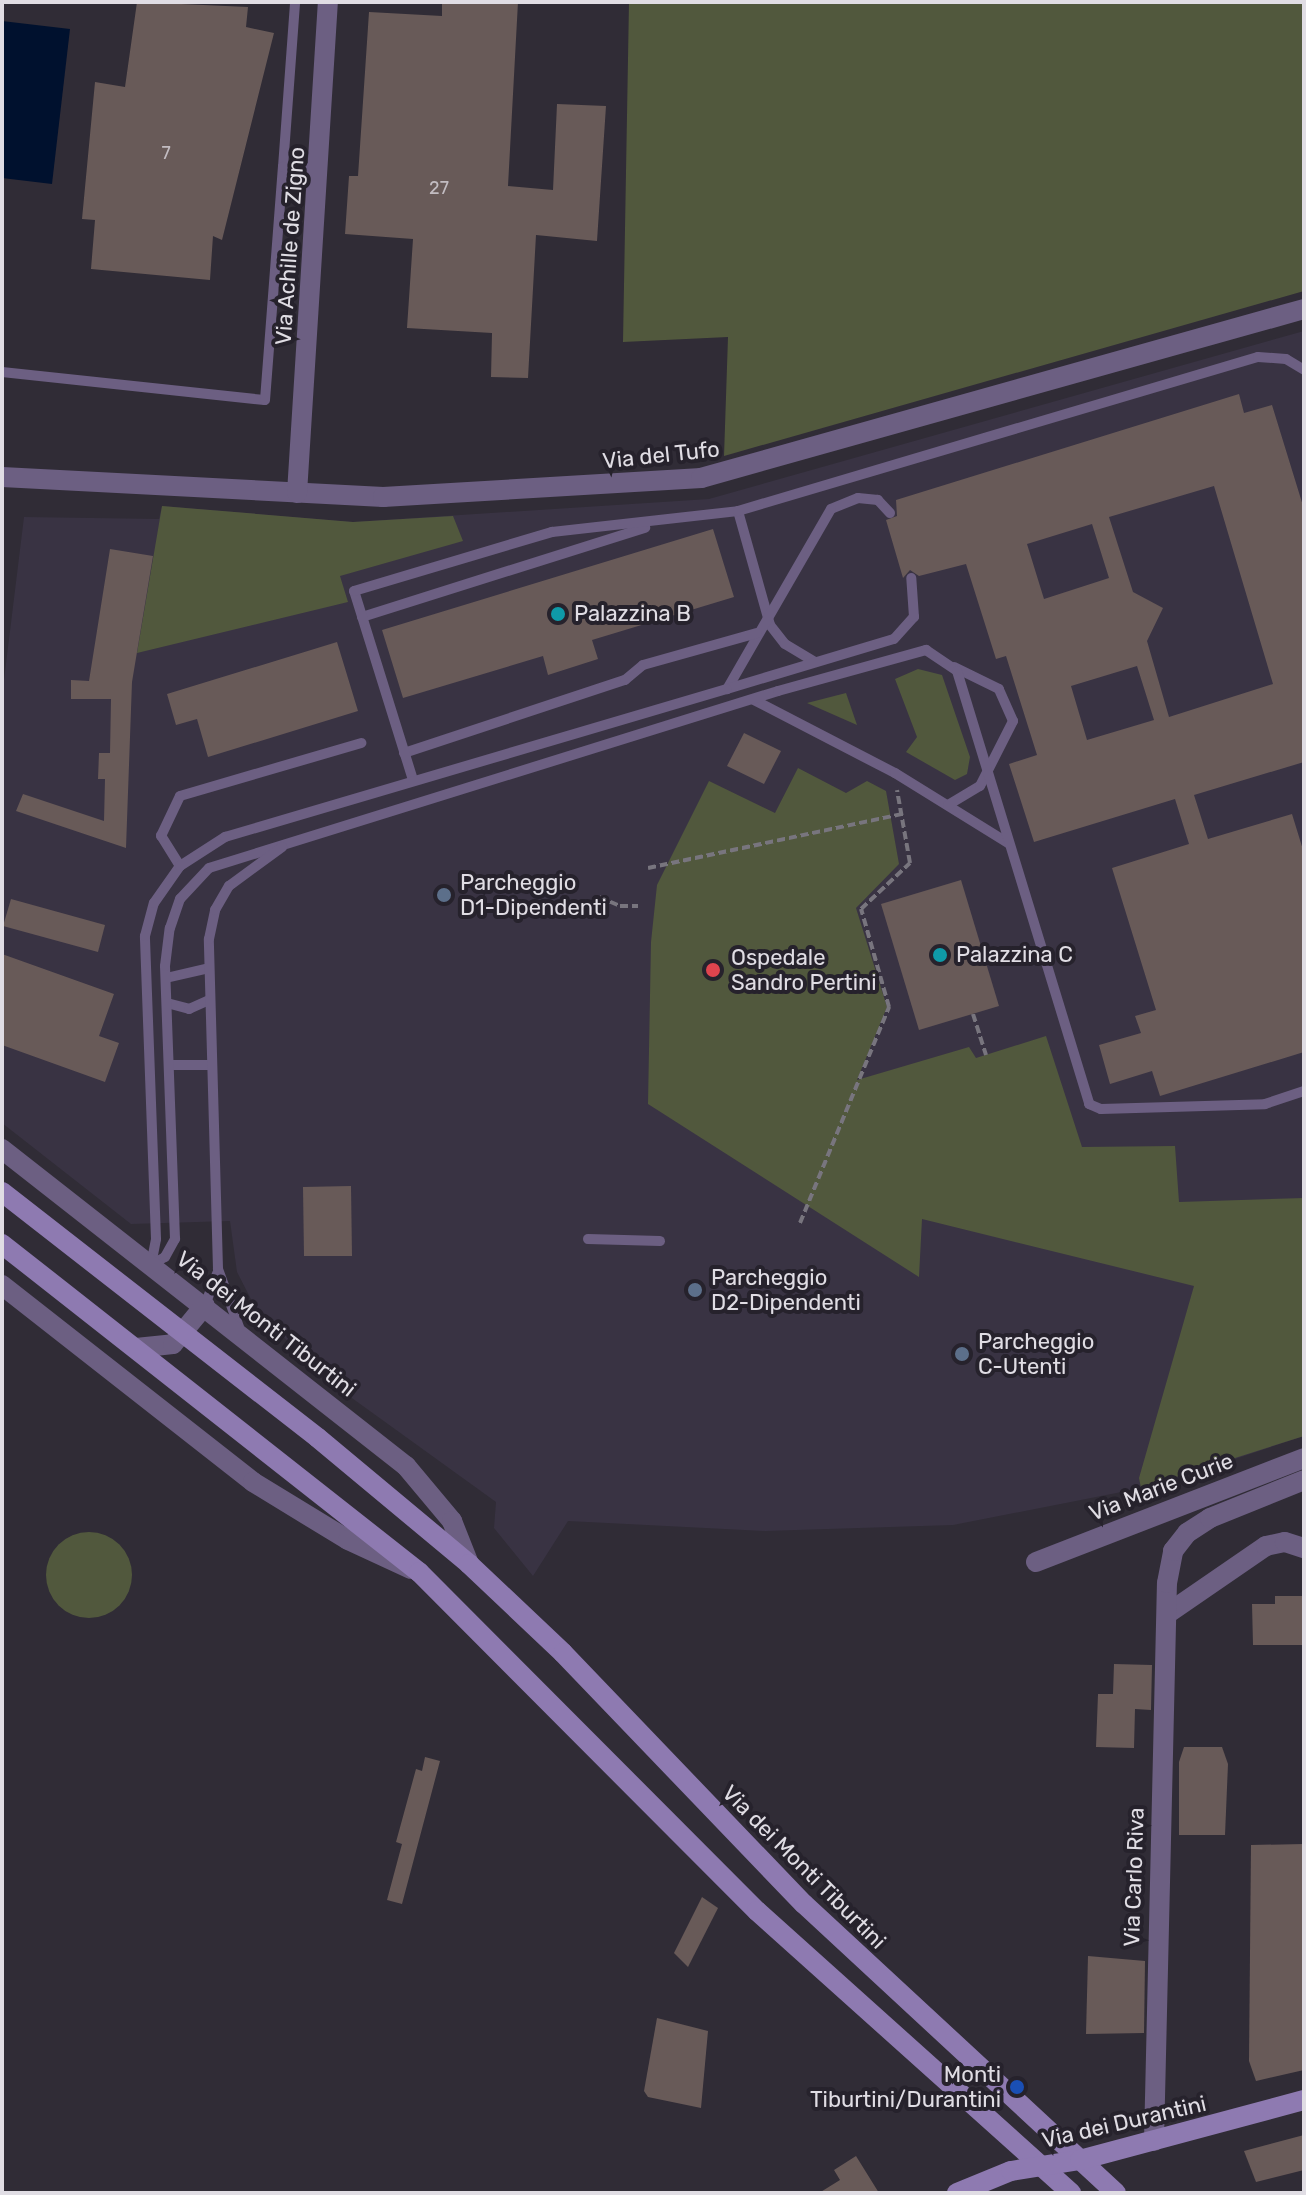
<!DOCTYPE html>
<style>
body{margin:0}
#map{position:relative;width:1306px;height:2195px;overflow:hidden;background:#302c36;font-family:Rubik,sans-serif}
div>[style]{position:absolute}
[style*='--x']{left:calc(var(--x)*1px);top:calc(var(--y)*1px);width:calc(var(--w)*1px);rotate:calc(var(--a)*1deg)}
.built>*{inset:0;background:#393343}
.green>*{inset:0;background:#51583d}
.round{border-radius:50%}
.water>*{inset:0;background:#00112e}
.building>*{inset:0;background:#685a58}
.path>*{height:4px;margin-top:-2px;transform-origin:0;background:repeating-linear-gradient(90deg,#78757e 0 8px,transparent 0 12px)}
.lane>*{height:10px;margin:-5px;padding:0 5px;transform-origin:5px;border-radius:5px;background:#6c5f82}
.street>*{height:20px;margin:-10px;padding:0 10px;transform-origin:10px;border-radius:10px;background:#6c5f82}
.secondary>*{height:20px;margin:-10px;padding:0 10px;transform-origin:10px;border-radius:10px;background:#8e7ab1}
.dots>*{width:22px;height:22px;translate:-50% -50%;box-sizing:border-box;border:4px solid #26222c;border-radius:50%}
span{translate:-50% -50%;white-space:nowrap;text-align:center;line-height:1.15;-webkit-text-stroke:8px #26222c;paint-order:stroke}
.number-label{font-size:18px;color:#c2bcc1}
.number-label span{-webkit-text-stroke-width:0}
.street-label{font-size:22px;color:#e0dde4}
.poi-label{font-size:22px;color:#e0dde4}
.left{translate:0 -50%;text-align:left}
.right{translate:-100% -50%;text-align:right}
.frame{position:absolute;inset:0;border:4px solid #e0dde4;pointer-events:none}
</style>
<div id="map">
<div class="built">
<div style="clip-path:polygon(1304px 331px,1304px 1436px,1157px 1485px,953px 1525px,765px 1531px,568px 1521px,533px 1576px,494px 1528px,496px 1502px,320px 1375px,255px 1307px,237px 1272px,230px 1221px,131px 1224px,2px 1123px,2px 696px,24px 517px,159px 519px,162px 506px,353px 522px,709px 499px)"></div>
</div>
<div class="green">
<div style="clip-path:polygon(629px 2px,1304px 2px,1304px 291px,724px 456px,728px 337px,623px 342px)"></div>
<div style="clip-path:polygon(162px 506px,353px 522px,453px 516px,463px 541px,340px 576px,348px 602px,137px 653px)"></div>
<div style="clip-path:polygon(918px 669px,942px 675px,970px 757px,967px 774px,955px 780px,906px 752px,917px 737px,895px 679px)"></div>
<div style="clip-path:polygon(846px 693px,857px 725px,807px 703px)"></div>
<div style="clip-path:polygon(798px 768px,846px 793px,867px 781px,886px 791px,899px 864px,856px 908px,887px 1007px,857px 1080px,969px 1047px,976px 1058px,1046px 1036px,1082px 1147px,1175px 1146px,1179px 1202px,1304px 1198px,1304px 1436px,1141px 1488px,1139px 1478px,1194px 1286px,922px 1219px,919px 1277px,648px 1104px,651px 942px,657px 885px,709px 781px,775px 813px)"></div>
<div class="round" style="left:46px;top:1532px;width:86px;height:86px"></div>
</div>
<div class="water">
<div style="clip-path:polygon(2px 21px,70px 29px,52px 184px,2px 178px)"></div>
</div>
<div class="building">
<div style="clip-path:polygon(137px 2px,248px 7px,246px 27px,274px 33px,222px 240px,213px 236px,210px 280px,91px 269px,95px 220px,82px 219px,95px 82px,125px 87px)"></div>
<div style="clip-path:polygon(442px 2px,518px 2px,508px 186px,553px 190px,557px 104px,606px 106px,597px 241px,536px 235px,528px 378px,491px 377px,492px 333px,407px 328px,413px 239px,345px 234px,349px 176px,358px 176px,369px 12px,442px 16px)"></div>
<div style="clip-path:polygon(evenodd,1239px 394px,1244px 413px,1272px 405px,1304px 509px,1304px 762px,1194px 795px,1208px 839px,1292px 814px,1304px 853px,1304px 1052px,1160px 1096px,1152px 1071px,1110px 1084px,1099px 1045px,1141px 1033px,1135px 1016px,1156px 1010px,1112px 868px,1189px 844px,1175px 799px,1034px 842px,1009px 764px,1037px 755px,1006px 656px,996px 659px,966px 564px,919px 576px,910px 570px,903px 578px,886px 520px,897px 516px,896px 500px,1239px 394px,1214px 486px,1273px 684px,1169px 717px,1147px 641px,1163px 608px,1133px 592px,1109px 517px,1214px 486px,1239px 394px,1092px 524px,1109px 578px,1044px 599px,1027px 544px,1092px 524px,1239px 394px,1137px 666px,1154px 720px,1087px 740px,1071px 686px,1137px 666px)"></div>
<div style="clip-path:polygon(713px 529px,734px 597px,592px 640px,598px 659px,548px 675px,543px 656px,403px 698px,382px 630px)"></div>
<div style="clip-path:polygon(110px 549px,153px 556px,132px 682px,126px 848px,16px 811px,23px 794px,104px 821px,105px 779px,98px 779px,99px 753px,110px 753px,111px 699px,71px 699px,71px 680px,89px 681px)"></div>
<div style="clip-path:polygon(337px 642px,358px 711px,208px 757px,197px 719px,176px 725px,167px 694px)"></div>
<div style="clip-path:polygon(744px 733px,781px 751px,764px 784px,727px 766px)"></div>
<div style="clip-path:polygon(961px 880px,999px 1006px,919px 1030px,881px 904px)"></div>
<div style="clip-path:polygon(11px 899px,105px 925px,98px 952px,3px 926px)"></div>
<div style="clip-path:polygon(2px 954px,114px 994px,99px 1036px,119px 1043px,105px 1082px,2px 1045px)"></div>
<div style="clip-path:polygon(351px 1186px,352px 1256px,304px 1256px,303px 1187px)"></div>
<div style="clip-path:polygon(1275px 1596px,1304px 1596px,1304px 1645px,1253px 1645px,1252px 1604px,1275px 1604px)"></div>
<div style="clip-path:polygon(1114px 1664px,1152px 1665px,1151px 1710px,1135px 1709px,1134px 1748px,1096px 1747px,1098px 1694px,1113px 1694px)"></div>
<div style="clip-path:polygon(1184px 1747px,1222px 1747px,1228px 1764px,1225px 1835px,1179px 1835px,1179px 1762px)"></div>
<div style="clip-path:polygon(425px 1757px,440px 1761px,402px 1904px,387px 1900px,402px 1844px,396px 1842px,416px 1769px,422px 1771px)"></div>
<div style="clip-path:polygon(1304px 1844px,1304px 2070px,1256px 2081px,1249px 2061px,1251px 1845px)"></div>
<div style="clip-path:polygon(702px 1897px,718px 1908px,688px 1967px,674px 1953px)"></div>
<div style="clip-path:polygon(1088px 1956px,1145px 1961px,1144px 2033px,1086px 2034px)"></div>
<div style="clip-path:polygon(657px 2018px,708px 2031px,701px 2108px,648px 2097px,644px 2091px)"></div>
<div style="clip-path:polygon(1304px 2135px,1304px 2170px,1256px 2182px,1244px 2151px)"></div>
<div style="clip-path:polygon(856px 2156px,879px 2193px,819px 2193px,840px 2180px,834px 2170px)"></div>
</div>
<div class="path">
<div style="--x:648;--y:868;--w:259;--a:-12"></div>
<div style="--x:599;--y:897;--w:23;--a:23"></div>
<div style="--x:620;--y:906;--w:18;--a:0"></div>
<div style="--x:973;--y:1014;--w:43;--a:72.4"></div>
<div style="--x:800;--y:1223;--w:234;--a:-67.6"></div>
<div style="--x:889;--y:1007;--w:102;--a:-105.9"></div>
<div style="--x:861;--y:909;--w:67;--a:-43.2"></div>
<div style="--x:910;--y:863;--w:74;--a:-100.1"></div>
</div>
<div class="lane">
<div style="--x:283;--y:167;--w:165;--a:-85.8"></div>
<div style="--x:2;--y:372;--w:264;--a:6.1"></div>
<div style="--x:265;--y:400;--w:234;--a:-85.6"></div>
<div style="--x:283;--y:167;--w:36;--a:3"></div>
<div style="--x:738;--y:511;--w:118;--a:74.3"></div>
<div style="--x:770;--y:625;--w:24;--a:52"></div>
<div style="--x:785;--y:644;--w:35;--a:31"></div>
<div style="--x:890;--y:513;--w:18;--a:-133"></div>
<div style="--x:878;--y:500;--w:20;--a:-174"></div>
<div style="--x:858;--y:498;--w:29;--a:158"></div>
<div style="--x:831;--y:509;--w:208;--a:120"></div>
<div style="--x:727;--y:689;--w:174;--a:-16.7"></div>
<div style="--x:894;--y:639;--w:30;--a:-48"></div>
<div style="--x:914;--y:617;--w:39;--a:-94"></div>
<div style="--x:362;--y:617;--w:297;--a:-17.5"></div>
<div style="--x:754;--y:700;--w:159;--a:27.4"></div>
<div style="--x:895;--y:773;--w:133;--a:31.8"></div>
<div style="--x:404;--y:753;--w:233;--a:-18.3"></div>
<div style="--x:625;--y:680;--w:23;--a:-40"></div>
<div style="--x:643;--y:665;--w:118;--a:-15.7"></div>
<div style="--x:413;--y:780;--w:198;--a:-107.3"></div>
<div style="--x:354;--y:591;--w:207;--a:-16.6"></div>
<div style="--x:552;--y:532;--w:187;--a:-6.4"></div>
<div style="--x:738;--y:511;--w:542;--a:-16.5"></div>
<div style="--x:1258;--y:357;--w:28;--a:4"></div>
<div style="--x:1286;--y:359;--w:21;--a:31"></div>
<div style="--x:948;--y:805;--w:37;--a:-31"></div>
<div style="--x:980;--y:786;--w:73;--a:-63.1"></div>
<div style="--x:1013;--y:721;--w:35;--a:-114"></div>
<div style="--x:999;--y:689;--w:50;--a:-153.9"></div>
<div style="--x:180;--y:866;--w:36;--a:-122"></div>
<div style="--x:161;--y:836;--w:44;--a:-64.6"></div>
<div style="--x:180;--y:796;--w:189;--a:-16.3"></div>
<div style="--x:166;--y:978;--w:44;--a:-13.1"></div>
<div style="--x:167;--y:1003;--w:23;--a:15"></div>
<div style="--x:189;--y:1009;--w:22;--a:-24"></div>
<div style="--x:169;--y:1065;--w:43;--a:0"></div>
<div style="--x:588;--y:1239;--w:72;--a:1.6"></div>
<div style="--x:151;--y:1265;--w:16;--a:-30"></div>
<div style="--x:165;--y:1257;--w:21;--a:-61"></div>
<div style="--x:175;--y:1239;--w:273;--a:-92.1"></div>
<div style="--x:165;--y:966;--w:38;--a:-83"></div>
<div style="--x:170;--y:928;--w:31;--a:-71"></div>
<div style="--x:180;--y:899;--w:42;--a:-46.9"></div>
<div style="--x:209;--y:868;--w:596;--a:-17.28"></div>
<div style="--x:778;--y:691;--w:154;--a:-15.5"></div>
<div style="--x:926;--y:650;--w:37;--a:34"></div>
<div style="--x:957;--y:671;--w:453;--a:73"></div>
<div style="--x:1089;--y:1104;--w:13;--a:23"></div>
<div style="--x:1101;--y:1109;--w:164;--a:-1.7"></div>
<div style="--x:1265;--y:1104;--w:41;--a:-18.4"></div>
<div style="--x:151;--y:1265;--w:26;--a:-79"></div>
<div style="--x:156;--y:1239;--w:303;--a:-92.1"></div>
<div style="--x:145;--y:936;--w:34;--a:-75"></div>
<div style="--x:154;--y:903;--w:45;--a:-54.9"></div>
<div style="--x:180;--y:866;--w:54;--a:-32.8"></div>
<div style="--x:225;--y:837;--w:523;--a:-16.43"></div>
<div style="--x:205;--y:1305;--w:34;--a:-69"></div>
<div style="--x:239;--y:1327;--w:62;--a:-109.9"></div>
<div style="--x:218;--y:1269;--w:330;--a:-91.6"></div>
<div style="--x:209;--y:939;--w:30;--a:-78"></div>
<div style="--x:215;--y:910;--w:28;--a:-60"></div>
<div style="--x:229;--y:886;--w:66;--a:-36.3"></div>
</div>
<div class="street">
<div style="--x:2;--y:477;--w:382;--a:3"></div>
<div style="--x:383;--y:497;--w:319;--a:-3.4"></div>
<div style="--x:701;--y:478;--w:626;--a:-15.66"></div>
<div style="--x:297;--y:493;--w:492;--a:-86.4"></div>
<div style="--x:2;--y:1149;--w:514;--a:38.12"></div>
<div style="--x:406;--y:1466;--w:72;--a:50.1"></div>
<div style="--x:452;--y:1521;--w:46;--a:68.4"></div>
<div style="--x:2;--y:1285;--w:319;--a:38.1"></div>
<div style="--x:253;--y:1482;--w:111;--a:31.4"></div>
<div style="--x:348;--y:1540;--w:69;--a:24.7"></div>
<div style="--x:136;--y:1348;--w:37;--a:-6"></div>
<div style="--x:173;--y:1344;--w:50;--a:-50.6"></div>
<div style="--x:1036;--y:1562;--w:287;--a:-21.2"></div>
<div style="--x:1167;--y:1614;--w:120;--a:-34.5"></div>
<div style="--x:1266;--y:1546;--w:19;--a:-12"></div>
<div style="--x:1285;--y:1542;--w:20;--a:18"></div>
<div style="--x:1154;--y:2141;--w:558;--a:-88.67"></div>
<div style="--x:1167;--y:1583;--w:33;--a:-79"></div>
<div style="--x:1173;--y:1551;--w:23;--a:-52"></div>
<div style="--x:1187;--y:1533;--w:27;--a:-33"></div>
<div style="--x:1210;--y:1518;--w:101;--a:-22"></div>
</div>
<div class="secondary">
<div style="--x:2;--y:1192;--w:400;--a:37.9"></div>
<div style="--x:318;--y:1438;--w:197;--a:39.8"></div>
<div style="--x:469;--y:1564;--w:129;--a:43.4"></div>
<div style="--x:563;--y:1653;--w:348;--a:46.2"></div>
<div style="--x:804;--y:1904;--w:425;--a:42.8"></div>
<div style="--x:2;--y:1244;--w:531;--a:38.19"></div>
<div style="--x:419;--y:1572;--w:479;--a:45.1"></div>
<div style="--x:757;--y:1911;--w:422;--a:41.9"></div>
<div style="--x:957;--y:2193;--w:58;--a:-22.2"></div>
<div style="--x:1011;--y:2171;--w:70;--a:-9.1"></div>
<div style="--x:1080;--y:2160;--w:232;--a:-15"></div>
</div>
<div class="dots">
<div style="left:558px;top:614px;background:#0f9aa8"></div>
<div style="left:444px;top:895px;background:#5c6f8a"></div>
<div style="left:940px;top:955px;background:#0f9aa8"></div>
<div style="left:713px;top:970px;background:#e0444e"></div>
<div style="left:695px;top:1290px;background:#5c6f8a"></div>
<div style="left:962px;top:1354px;background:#5c6f8a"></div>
<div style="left:1017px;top:2087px;background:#1a4fb4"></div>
</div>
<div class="number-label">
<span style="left:166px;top:153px">7</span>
<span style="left:439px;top:188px">27</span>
</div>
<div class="street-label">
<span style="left:290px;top:246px;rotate:-86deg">Via Achille de Zigno</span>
<span style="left:661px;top:455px;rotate:-6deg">Via del Tufo</span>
<span style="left:266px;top:1324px;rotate:38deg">Via dei Monti Tiburtini</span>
<span style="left:1161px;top:1487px;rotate:-21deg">Via Marie Curie</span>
<span style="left:804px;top:1867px;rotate:45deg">Via dei Monti Tiburtini</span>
<span style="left:1134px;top:1877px;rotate:-88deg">Via Carlo Riva</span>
<span style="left:1124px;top:2122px;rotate:-13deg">Via dei Durantini</span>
</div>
<div class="poi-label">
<span class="left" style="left:574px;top:614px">Palazzina B</span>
<span class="left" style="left:460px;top:895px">Parcheggio<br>D1-Dipendenti</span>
<span class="left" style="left:956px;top:955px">Palazzina C</span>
<span class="left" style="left:731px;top:970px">Ospedale<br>Sandro Pertini</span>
<span class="left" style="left:711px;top:1290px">Parcheggio<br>D2-Dipendenti</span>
<span class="left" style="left:978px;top:1354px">Parcheggio<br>C-Utenti</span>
<span class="right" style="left:1001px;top:2087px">Monti<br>Tiburtini/Durantini</span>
</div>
<div class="frame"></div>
</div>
